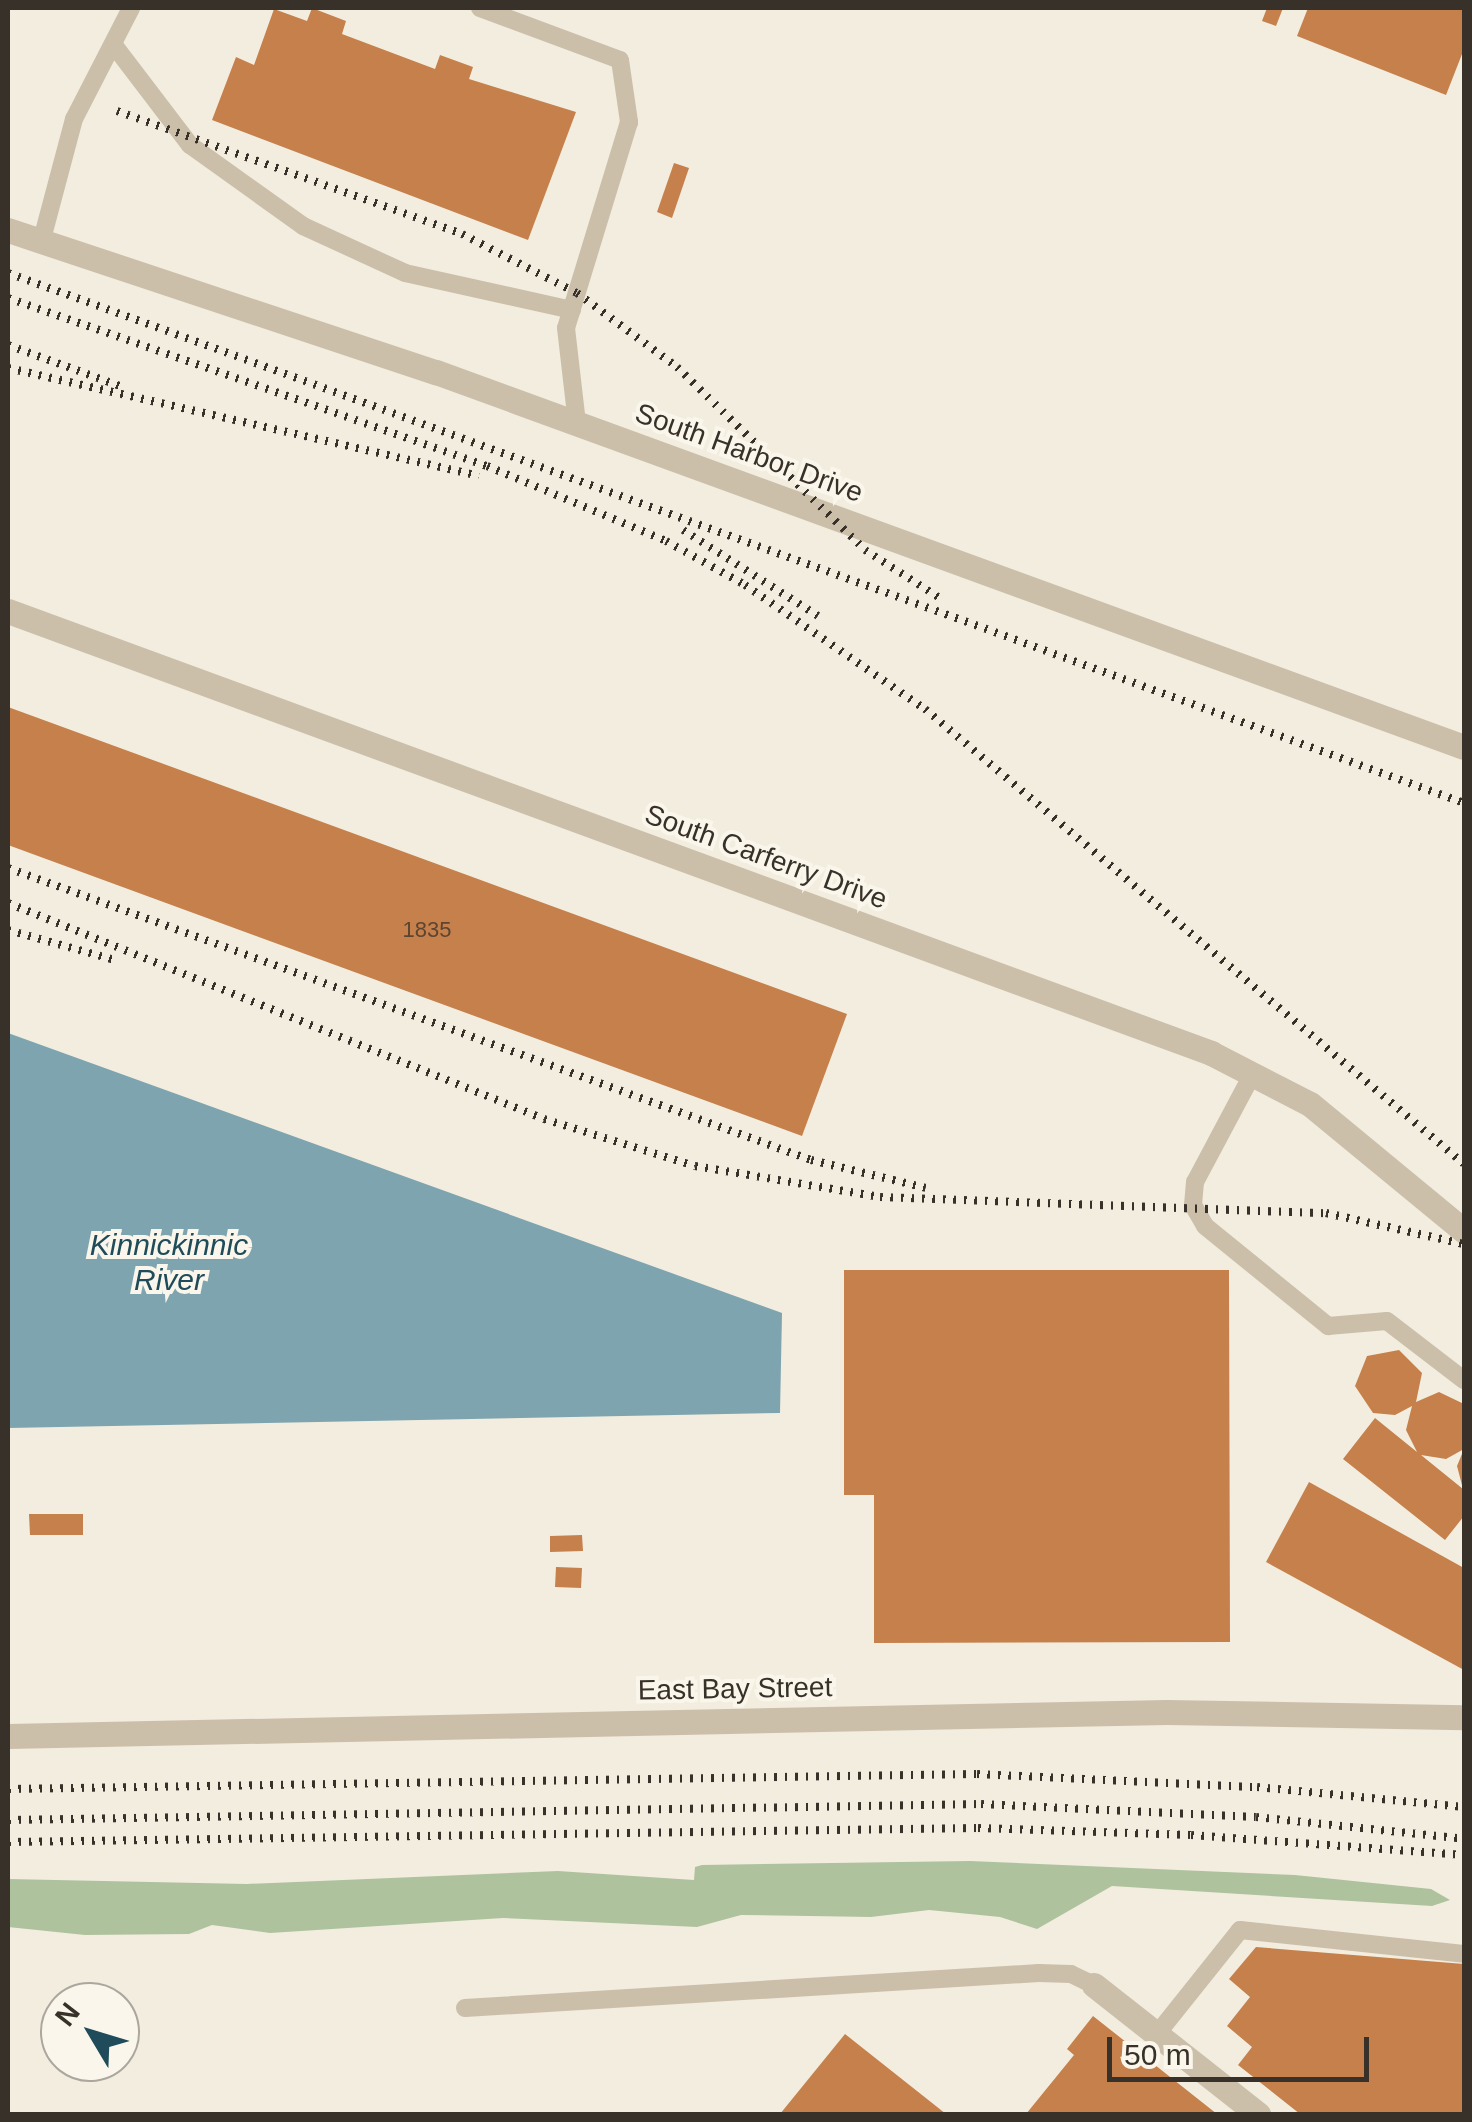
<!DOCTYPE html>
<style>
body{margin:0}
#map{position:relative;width:1472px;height:2122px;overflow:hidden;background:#f3eddf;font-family:Helvetica,sans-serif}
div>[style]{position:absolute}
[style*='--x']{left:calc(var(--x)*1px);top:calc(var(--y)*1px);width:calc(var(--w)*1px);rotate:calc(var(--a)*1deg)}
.green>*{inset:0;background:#afc29e}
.water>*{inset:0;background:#7ea4af}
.building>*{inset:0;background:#c5804b}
.service>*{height:18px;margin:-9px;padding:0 9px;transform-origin:9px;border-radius:9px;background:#cbbfaa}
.minor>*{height:25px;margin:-12.5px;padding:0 12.5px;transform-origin:12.5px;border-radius:12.5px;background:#cbbfaa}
.rail>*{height:8px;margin-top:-4px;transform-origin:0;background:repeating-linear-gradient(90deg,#38312a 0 2.5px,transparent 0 10.5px)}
span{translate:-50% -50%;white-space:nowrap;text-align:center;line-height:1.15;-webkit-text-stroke:8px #faf6eb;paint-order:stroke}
.number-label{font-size:22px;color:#5b4532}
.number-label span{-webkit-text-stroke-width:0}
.street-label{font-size:28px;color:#38312a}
.water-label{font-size:30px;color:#1f4b5a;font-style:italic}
.frame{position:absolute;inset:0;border:10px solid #38312a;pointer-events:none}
.north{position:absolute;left:40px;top:1982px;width:100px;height:100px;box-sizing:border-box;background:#faf6eb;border:2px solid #aca79e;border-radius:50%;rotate:308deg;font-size:28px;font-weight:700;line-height:40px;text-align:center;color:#38312a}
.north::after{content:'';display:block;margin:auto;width:35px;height:45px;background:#1f4b5a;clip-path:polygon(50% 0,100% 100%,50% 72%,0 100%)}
.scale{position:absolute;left:1107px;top:2037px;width:262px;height:45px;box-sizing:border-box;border:5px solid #38312a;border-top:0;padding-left:12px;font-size:30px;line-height:35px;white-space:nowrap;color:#38312a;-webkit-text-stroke:8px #faf6eb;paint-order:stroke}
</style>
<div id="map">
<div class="green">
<div style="clip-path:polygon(970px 1861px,1295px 1875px,1431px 1889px,1450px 1900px,1432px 1906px,1112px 1886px,1037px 1929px,1000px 1917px,929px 1910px,871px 1917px,741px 1915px,697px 1927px,503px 1918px,270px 1933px,212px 1925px,189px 1934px,85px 1935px,8px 1927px,8px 1879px,247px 1884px,558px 1871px,694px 1880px,695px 1867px,702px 1865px)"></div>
</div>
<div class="water">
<div style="clip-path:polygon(8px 1033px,782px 1313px,780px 1413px,8px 1428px)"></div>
</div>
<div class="building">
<div style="clip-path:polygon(312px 8px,346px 21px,342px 34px,435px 69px,440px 55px,473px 67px,469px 79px,576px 112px,528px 240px,212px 120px,236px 57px,254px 65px,274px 9px,307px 21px)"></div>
<div style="clip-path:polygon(1267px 8px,1283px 8px,1276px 26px,1262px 21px)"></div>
<div style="clip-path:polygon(1308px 8px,1464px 8px,1464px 49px,1446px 95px,1297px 36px)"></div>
<div style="clip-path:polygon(674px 163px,689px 168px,672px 218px,657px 212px)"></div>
<div style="clip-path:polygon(8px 707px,847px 1014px,802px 1136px,8px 845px)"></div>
<div style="clip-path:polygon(844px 1270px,1229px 1270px,1230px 1642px,874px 1643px,874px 1495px,844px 1495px)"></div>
<div style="clip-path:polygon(1399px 1350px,1422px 1373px,1416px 1402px,1439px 1392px,1464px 1404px,1464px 1449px,1446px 1459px,1421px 1455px,1463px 1489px,1457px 1466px,1464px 1449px,1464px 1516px,1445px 1540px,1343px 1459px,1375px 1418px,1417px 1452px,1406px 1430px,1412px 1406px,1395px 1415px,1373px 1413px,1355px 1386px,1367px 1356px)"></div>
<div style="clip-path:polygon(1309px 1482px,1464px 1568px,1464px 1670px,1266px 1562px)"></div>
<div style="clip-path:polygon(29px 1514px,83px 1514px,83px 1535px,30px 1535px)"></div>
<div style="clip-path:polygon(582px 1535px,583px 1551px,550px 1552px,550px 1536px)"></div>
<div style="clip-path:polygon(556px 1567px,582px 1568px,581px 1588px,555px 1587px)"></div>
<div style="clip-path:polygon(1256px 1947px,1464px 1964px,1464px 2114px,1300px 2114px,1238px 2065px,1252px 2047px,1227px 2026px,1250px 1997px,1229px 1979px)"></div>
<div style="clip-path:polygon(1093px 2016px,1217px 2114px,1026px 2114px,1074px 2055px,1067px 2049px)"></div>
<div style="clip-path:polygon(845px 2034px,946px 2114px,780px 2114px)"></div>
</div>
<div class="service">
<div style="--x:480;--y:8;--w:149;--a:20.4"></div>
<div style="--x:620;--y:60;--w:63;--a:81.7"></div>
<div style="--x:629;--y:122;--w:215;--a:107"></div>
<div style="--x:566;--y:328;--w:96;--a:83.4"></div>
<div style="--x:113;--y:44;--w:127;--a:52.7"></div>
<div style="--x:190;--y:145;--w:139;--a:35.6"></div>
<div style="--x:303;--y:226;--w:112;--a:24.7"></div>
<div style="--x:405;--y:273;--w:171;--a:12.5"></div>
<div style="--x:41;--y:243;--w:128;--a:-75.1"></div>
<div style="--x:74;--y:119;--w:125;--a:-62.8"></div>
<div style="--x:1253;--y:1073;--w:123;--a:118"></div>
<div style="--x:1195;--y:1182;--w:23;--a:95"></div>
<div style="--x:1193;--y:1205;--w:24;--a:60"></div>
<div style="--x:1205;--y:1226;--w:159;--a:39.1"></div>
<div style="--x:1328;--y:1326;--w:59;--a:-4.8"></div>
<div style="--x:1387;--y:1321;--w:97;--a:37.5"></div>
<div style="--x:465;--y:2008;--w:575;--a:-3.49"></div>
<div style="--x:1039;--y:1973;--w:32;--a:2"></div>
<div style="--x:1071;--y:1974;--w:25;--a:26"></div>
<div style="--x:1157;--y:2034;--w:133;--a:-51.4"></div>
<div style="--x:1240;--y:1930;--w:225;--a:6.1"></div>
</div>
<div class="minor">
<div style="--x:8;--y:230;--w:451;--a:18.4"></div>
<div style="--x:436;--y:372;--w:1094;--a:20.04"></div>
<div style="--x:8;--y:611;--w:1282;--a:20.17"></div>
<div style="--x:1211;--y:1053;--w:111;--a:27.3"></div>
<div style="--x:1310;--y:1104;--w:200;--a:39.5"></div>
<div style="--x:8;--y:1736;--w:1159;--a:-1.19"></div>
<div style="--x:1167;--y:1712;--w:297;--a:1"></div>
<div style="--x:1094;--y:1985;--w:209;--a:38.2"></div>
</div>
<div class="rail">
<div style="--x:117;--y:111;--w:366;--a:19.6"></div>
<div style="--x:462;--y:234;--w:129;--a:27.2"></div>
<div style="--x:577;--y:293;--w:124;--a:36.5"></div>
<div style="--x:677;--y:367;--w:262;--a:44.2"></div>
<div style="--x:865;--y:550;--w:93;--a:32.7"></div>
<div style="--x:8;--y:273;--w:1549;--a:20"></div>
<div style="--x:8;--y:298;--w:508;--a:19.33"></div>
<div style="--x:487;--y:466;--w:194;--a:22.7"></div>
<div style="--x:666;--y:541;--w:90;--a:29.1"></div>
<div style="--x:745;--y:585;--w:219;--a:34.6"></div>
<div style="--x:925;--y:709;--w:705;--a:40.17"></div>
<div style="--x:8;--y:345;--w:122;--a:20.1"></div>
<div style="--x:8;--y:368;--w:483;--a:12.9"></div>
<div style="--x:683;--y:530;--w:160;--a:32.5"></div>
<div style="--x:8;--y:868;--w:854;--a:19.98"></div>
<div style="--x:811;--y:1160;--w:118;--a:13.7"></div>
<div style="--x:8;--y:903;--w:578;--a:21.95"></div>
<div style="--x:544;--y:1119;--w:158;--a:17.3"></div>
<div style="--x:695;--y:1166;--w:188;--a:9.5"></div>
<div style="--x:880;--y:1197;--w:446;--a:2.1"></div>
<div style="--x:1326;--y:1213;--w:141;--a:12.7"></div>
<div style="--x:8;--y:930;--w:114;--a:15.7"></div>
<div style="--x:8;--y:1789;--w:969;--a:-0.89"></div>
<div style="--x:977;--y:1774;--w:280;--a:2.7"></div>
<div style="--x:1257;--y:1787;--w:208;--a:5.5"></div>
<div style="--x:8;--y:1820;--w:973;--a:-0.94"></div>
<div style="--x:981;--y:1804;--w:275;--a:2.7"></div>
<div style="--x:1256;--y:1817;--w:209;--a:6"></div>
<div style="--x:8;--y:1842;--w:970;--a:-0.83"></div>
<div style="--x:978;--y:1828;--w:213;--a:1.9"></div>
<div style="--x:1191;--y:1835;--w:274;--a:4.2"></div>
</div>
<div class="number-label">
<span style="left:427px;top:930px">1835</span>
</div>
<div class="street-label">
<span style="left:749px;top:453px;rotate:20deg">South Harbor Drive</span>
<span style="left:766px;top:857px;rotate:20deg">South Carferry Drive</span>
<span style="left:735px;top:1689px;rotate:-1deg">East Bay Street</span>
</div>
<div class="water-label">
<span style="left:169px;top:1262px">Kinnickinnic<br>River</span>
</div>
<div class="frame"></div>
<div class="north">N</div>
<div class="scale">50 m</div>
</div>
